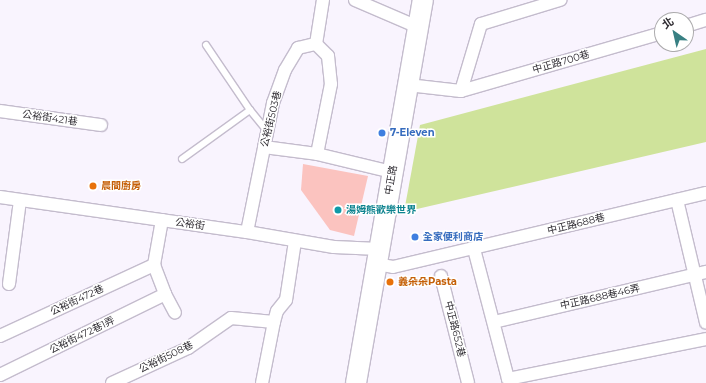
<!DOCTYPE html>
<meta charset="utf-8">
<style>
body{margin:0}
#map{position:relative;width:706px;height:383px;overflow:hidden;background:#f9f4fe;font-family:Montserrat,"Noto Sans TC",sans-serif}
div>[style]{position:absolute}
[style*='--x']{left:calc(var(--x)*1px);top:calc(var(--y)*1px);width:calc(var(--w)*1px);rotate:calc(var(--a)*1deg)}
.green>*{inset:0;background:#cfe39b}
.building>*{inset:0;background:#fbc3bf}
.roads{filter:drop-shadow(1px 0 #c4bccd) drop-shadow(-1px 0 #c4bccd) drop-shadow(0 1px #c4bccd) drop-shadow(0 -1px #c4bccd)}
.service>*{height:6px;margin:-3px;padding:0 3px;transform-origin:3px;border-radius:3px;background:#fff}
.minor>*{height:12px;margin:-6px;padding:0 6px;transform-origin:6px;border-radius:6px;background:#fff}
.primary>*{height:20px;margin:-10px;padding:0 10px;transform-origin:10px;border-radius:10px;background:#fff}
.dots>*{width:11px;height:11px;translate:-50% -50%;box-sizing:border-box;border:2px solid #fff;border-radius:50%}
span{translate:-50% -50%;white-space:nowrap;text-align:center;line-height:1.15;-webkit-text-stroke:3px #fff;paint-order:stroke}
.street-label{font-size:10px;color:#302d33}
.shop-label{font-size:10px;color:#366cbe;font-weight:700}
.left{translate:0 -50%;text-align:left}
.food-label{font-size:10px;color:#c56008;font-weight:700}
.culture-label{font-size:10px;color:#0d838f;font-weight:700}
.north{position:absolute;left:654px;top:12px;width:40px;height:40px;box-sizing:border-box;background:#fff;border:1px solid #acabad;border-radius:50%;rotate:326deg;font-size:11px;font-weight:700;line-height:16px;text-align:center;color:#302d33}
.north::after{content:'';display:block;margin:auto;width:14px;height:18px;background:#388083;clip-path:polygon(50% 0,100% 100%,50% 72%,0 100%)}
</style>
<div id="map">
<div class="green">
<div style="clip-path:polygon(706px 49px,706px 142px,404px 212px,420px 125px)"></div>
</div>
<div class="building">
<div style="clip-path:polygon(303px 164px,368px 176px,354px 236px,330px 230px,301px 190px)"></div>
</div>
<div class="roads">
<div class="service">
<div style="--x:206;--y:45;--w:78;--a:55.9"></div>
<div style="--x:250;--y:110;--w:27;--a:51"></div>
<div style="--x:182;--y:159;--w:84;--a:-35.8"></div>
</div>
<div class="minor">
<div style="--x:355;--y:0;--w:69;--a:23.2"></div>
<div style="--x:686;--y:26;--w:21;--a:-17"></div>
<div style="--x:316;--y:44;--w:17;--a:45"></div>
<div style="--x:328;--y:56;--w:28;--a:84"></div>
<div style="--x:331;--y:84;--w:71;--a:101.3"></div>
<div style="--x:316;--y:44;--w:45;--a:-81"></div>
<div style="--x:408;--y:85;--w:53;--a:6.5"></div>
<div style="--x:461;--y:91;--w:209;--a:-16.1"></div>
<div style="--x:461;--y:91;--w:70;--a:-73.4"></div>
<div style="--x:481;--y:24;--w:83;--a:-16.9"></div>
<div style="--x:0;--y:111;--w:102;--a:7.9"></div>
<div style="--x:264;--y:147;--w:53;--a:7.5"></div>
<div style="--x:317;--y:154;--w:77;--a:13.5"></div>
<div style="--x:0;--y:197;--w:249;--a:8.1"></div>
<div style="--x:247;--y:232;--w:88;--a:9.8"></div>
<div style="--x:334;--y:247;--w:45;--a:2.5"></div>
<div style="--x:677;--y:200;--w:126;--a:76.7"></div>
<div style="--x:162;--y:220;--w:46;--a:100.1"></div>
<div style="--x:154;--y:265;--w:31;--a:69"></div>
<div style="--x:165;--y:294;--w:21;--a:62"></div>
<div style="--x:247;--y:232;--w:132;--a:-78.6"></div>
<div style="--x:273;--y:103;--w:35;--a:-70"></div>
<div style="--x:285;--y:70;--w:26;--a:-59"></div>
<div style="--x:298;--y:48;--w:18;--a:-13"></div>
<div style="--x:474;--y:249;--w:134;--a:75.3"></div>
<div style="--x:508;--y:379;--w:202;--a:-11.4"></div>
<div style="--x:376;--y:264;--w:17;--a:10"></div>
<div style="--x:393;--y:267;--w:322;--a:-13.3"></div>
<div style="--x:441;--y:276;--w:110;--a:75.8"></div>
<div style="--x:9;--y:284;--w:84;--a:-82.5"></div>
<div style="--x:494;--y:322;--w:218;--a:-13.3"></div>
<div style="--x:0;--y:336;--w:170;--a:-24.8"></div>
<div style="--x:0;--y:375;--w:184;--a:-26.1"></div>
<div style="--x:112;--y:383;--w:84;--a:-24.7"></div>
<div style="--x:188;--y:348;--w:52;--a:-34.9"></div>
<div style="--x:231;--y:318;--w:43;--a:5.3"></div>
<div style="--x:262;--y:383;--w:62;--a:-78.9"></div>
<div style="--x:274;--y:322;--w:11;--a:-75"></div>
<div style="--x:277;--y:311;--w:14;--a:-51"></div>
<div style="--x:286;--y:300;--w:60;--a:-81.3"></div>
</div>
<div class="primary">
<div style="--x:356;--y:383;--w:389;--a:-80.1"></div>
</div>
</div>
<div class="dots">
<div style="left:382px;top:133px;background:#3f7fe0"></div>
<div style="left:93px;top:186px;background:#e8710a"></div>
<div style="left:338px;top:210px;background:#0f9aa8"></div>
<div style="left:415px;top:237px;background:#3f7fe0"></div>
<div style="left:390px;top:282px;background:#e8710a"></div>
</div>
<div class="street-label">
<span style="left:561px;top:62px;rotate:-16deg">中正路700巷</span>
<span style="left:50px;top:118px;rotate:8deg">公裕街421巷</span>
<span style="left:271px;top:119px;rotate:-76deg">公裕街503巷</span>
<span style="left:391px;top:180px;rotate:-80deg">中正路</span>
<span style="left:190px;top:224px;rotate:8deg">公裕街</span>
<span style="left:576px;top:224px;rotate:-14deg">中正路688巷</span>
<span style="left:600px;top:297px;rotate:-13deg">中正路688巷46弄</span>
<span style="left:77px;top:300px;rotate:-25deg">公裕街472巷</span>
<span style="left:455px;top:329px;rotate:76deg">中正路652巷</span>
<span style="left:82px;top:335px;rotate:-26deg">公裕街472巷1弄</span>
<span style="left:166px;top:357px;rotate:-26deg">公裕街508巷</span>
</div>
<div class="shop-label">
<span class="left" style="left:390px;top:133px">7-Eleven</span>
<span class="left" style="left:423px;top:237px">全家便利商店</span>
</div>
<div class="food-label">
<span class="left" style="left:101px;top:186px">晨間廚房</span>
<span class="left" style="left:398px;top:282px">義朵朵Pasta</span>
</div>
<div class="culture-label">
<span class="left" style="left:346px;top:210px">湯姆熊歡樂世界</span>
</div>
<div class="north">北</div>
</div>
